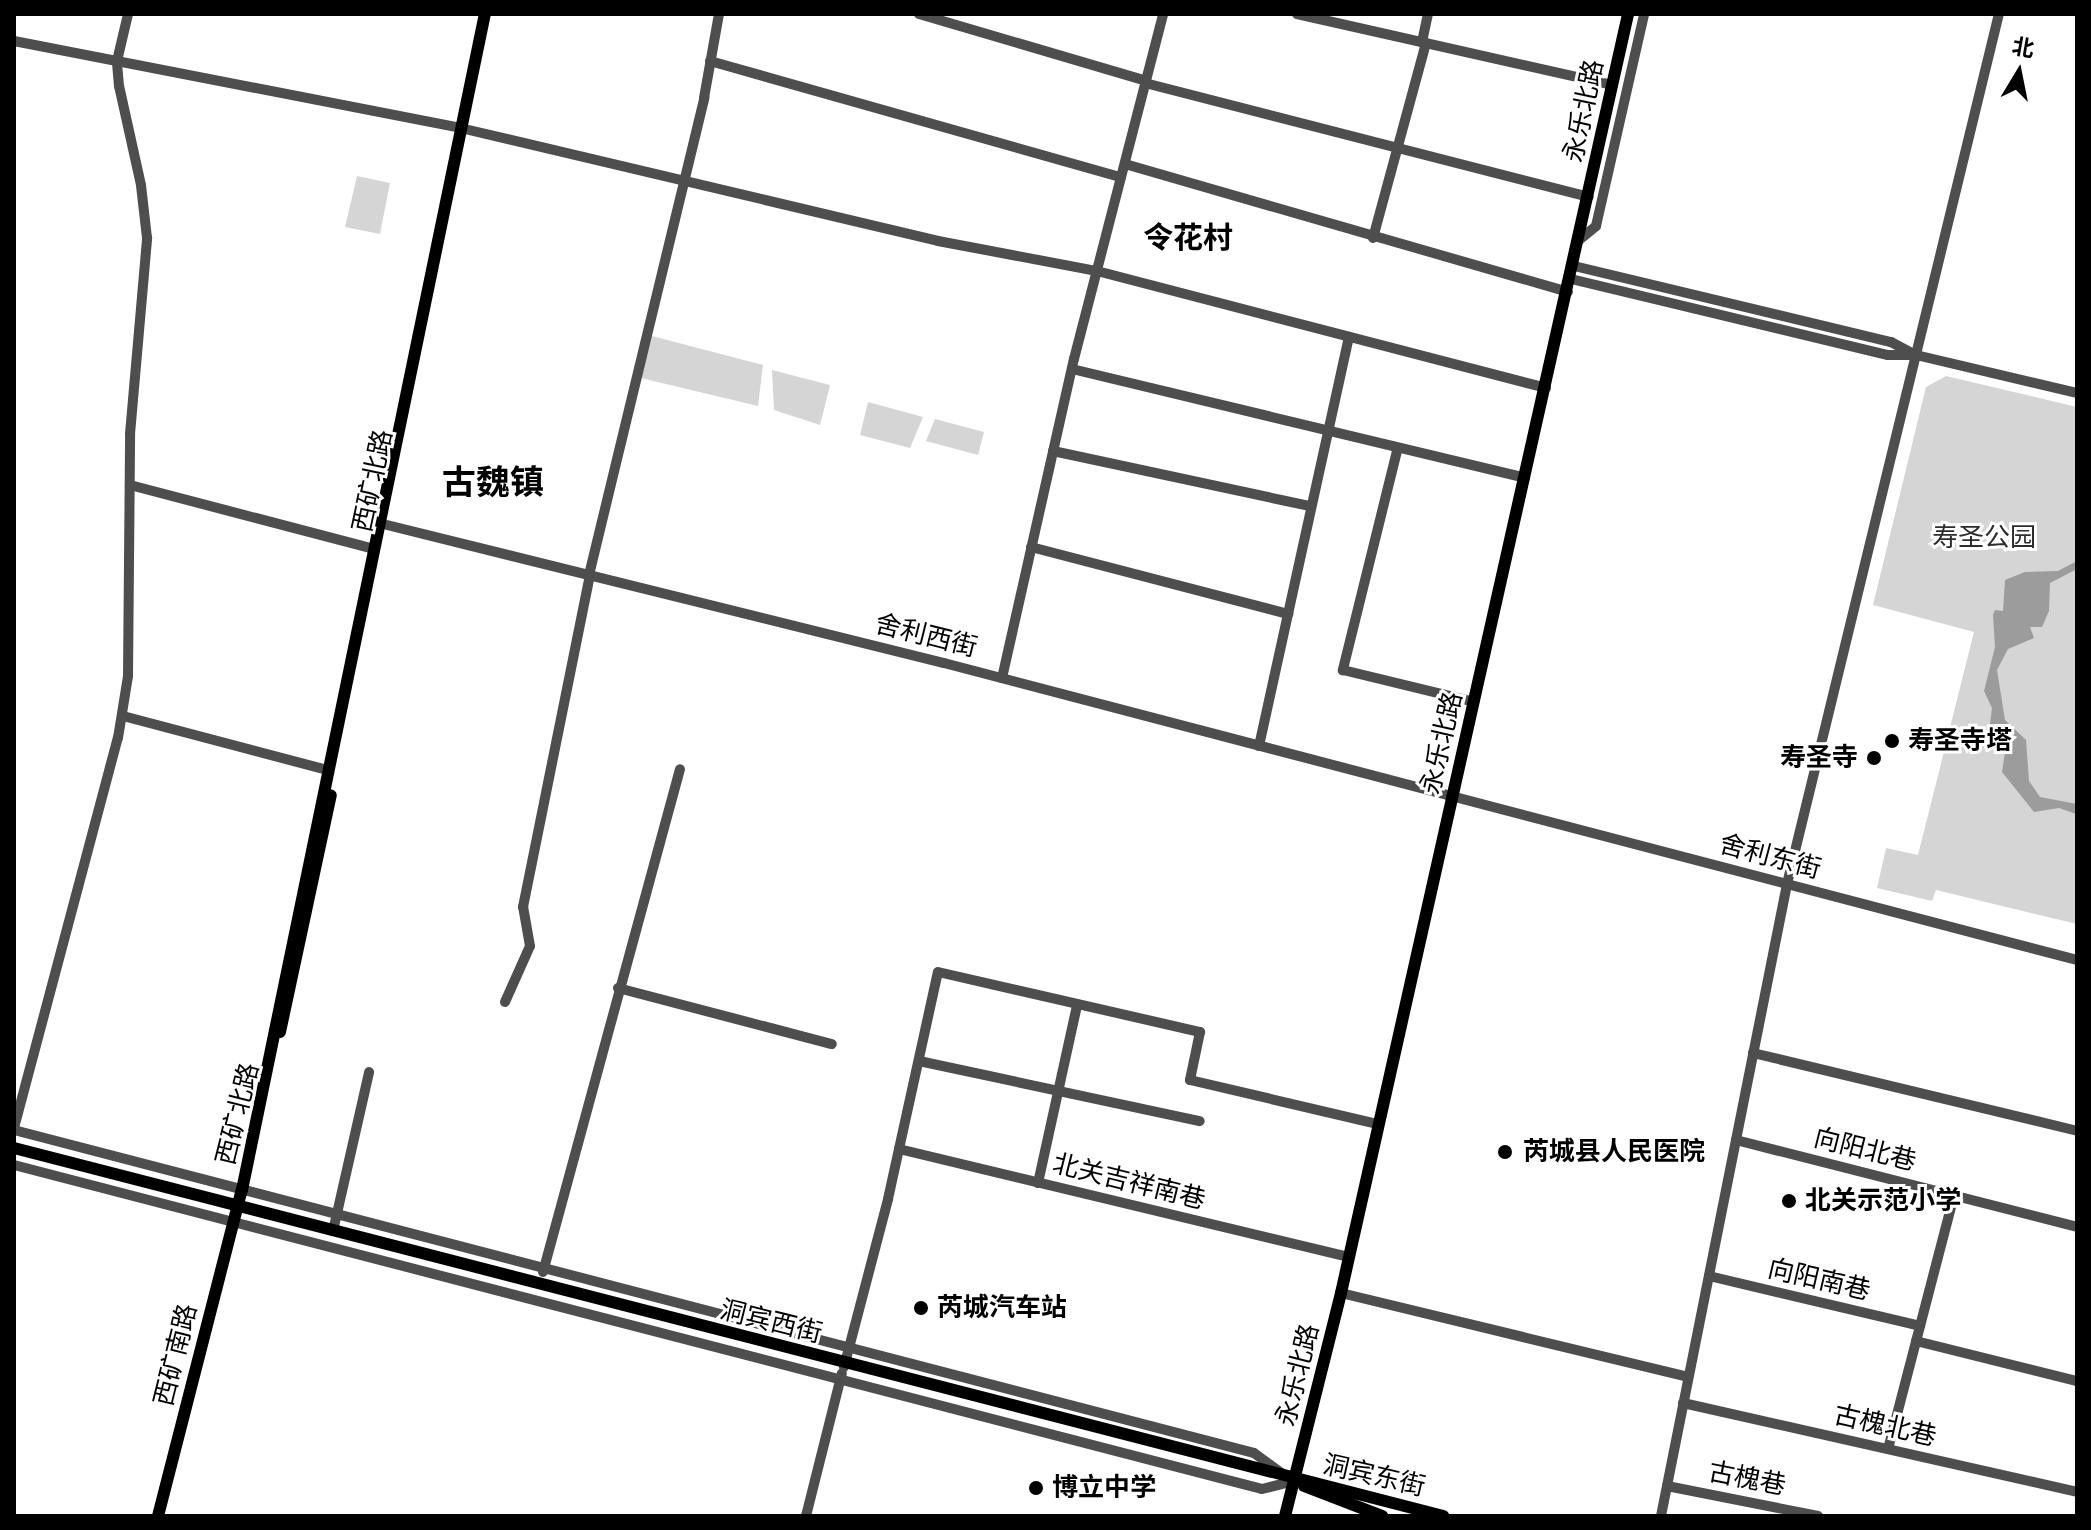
<!DOCTYPE html>
<meta charset="utf-8">
<style>
body{margin:0}
#map{position:relative;width:2091px;height:1530px;overflow:hidden;background:#fff;font-family:Cabin,"Noto Sans SC",sans-serif}
div>[style]{position:absolute}
[style*='--x']{left:calc(var(--x)*1px);top:calc(var(--y)*1px);width:calc(var(--w)*1px);rotate:calc(var(--a)*1deg)}
.green>*{inset:0;background:#d5d5d5}
.water>*{inset:0;background:#9c9c9c}
.minor>*{height:10px;margin:-5px;padding:0 5px;transform-origin:5px;border-radius:5px;background:#4e4e4e}
.major>*{height:12px;margin:-6px;padding:0 6px;transform-origin:6px;border-radius:6px;background:#000}
.dots>*{width:22px;height:22px;translate:-50% -50%;box-sizing:border-box;border:4px solid #fff;border-radius:50%}
span{translate:-50% -50%;white-space:nowrap;text-align:center;line-height:1.15;-webkit-text-stroke:6px #fff;paint-order:stroke}
.street-label{font-size:26px;color:#000}
.park-label{font-size:26px;color:#2c2c2c}
.poi-label{font-size:26px;color:#000;font-weight:700}
.left{translate:0 -50%;text-align:left}
.right{translate:-100% -50%;text-align:right}
.quarter-label{font-size:30px;color:#000;font-weight:700}
.district-label{font-size:34px;color:#000;font-weight:700}
.frame{position:absolute;inset:0;border:16px solid #000;pointer-events:none}
.north{position:absolute;left:1979px;top:32px;width:80px;height:80px;-webkit-text-stroke:6px #fff;paint-order:stroke;rotate:10deg;font-size:22px;font-weight:700;line-height:32px;text-align:center;color:#000}
.north::after{content:'';display:block;margin:auto;width:28px;height:36px;background:#000;clip-path:polygon(50% 0,100% 100%,50% 72%,0 100%)}
</style>
<div id="map">
<div class="green">
<div style="clip-path:polygon(357px 176px,390px 183px,380px 234px,345px 227px)"></div>
<div style="clip-path:polygon(652px 336px,763px 365px,758px 406px,641px 378px)"></div>
<div style="clip-path:polygon(772px 370px,830px 385px,820px 425px,774px 410px)"></div>
<div style="clip-path:polygon(1946px 376px,2077px 407px,2077px 924px,1936px 890px,1932px 901px,1877px 888px,1886px 848px,1918px 855px,1974px 632px,1873px 605px,1926px 387px)"></div>
<div style="clip-path:polygon(868px 402px,923px 417px,910px 448px,860px 435px)"></div>
<div style="clip-path:polygon(935px 419px,984px 432px,978px 455px,926px 441px)"></div>
</div>
<div class="water">
<div style="clip-path:polygon(2077px 561px,2077px 569px,2050px 583px,2049px 611px,2042px 627px,2030px 627px,2034px 638px,2008px 649px,1997px 670px,2005px 720px,2026px 740px,2029px 781px,2040px 797px,2077px 804px,2076px 814px,2059px 808px,2034px 812px,2002px 772px,2006px 746px,1989px 732px,1992px 708px,1984px 691px,1995px 647px,1993px 615px,1995px 610px,2003px 611px,2005px 580px,2025px 572px,2058px 571px)"></div>
</div>
<div class="minor">
<div style="--x:919;--y:14;--w:237;--a:16.4"></div>
<div style="--x:1297;--y:14;--w:324;--a:12.7"></div>
<div style="--x:14;--y:41;--w:455;--a:11"></div>
<div style="--x:1422;--y:42;--w:29;--a:-78"></div>
<div style="--x:710;--y:61;--w:427;--a:15.8"></div>
<div style="--x:1145;--y:83;--w:458;--a:14.4"></div>
<div style="--x:469;--y:130;--w:482;--a:13.3"></div>
<div style="--x:938;--y:241;--w:162;--a:10.7"></div>
<div style="--x:1097;--y:271;--w:464;--a:14.6"></div>
<div style="--x:1125;--y:164;--w:461;--a:16.1"></div>
<div style="--x:1373;--y:238;--w:202;--a:-74.8"></div>
<div style="--x:1579;--y:240;--w:22;--a:-39"></div>
<div style="--x:1596;--y:226;--w:217;--a:-77.2"></div>
<div style="--x:1574;--y:266;--w:326;--a:13.5"></div>
<div style="--x:1891;--y:342;--w:26;--a:28"></div>
<div style="--x:1571;--y:279;--w:326;--a:13.5"></div>
<div style="--x:1888;--y:355;--w:28;--a:0"></div>
<div style="--x:1916;--y:355;--w:165;--a:13.3"></div>
<div style="--x:1072;--y:369;--w:466;--a:13.5"></div>
<div style="--x:1053;--y:451;--w:262;--a:12.1"></div>
<div style="--x:1397;--y:451;--w:226;--a:103.9"></div>
<div style="--x:1343;--y:670;--w:135;--a:13.7"></div>
<div style="--x:130;--y:485;--w:252;--a:14.7"></div>
<div style="--x:387;--y:525;--w:574;--a:13.92"></div>
<div style="--x:944;--y:663;--w:1171;--a:14.69"></div>
<div style="--x:1031;--y:547;--w:266;--a:14.6"></div>
<div style="--x:589;--y:575;--w:491;--a:-76.4"></div>
<div style="--x:704;--y:98;--w:85;--a:-79.9"></div>
<div style="--x:1002;--y:678;--w:327;--a:-77.3"></div>
<div style="--x:1074;--y:359;--w:356;--a:-75.5"></div>
<div style="--x:123;--y:716;--w:211;--a:14.8"></div>
<div style="--x:1259;--y:746;--w:419;--a:-77.6"></div>
<div style="--x:618;--y:988;--w:221;--a:14.7"></div>
<div style="--x:505;--y:1002;--w:61;--a:-65.9"></div>
<div style="--x:530;--y:946;--w:40;--a:-100"></div>
<div style="--x:523;--y:907;--w:339;--a:-78.6"></div>
<div style="--x:1753;--y:1053;--w:333;--a:13.5"></div>
<div style="--x:919;--y:1061;--w:287;--a:12.1"></div>
<div style="--x:14;--y:1128;--w:404;--a:-75.1"></div>
<div style="--x:118;--y:738;--w:63;--a:-80.8"></div>
<div style="--x:128;--y:676;--w:242;--a:-89.5"></div>
<div style="--x:130;--y:434;--w:197;--a:-85"></div>
<div style="--x:147;--y:238;--w:53;--a:-96.5"></div>
<div style="--x:141;--y:185;--w:101;--a:-102.5"></div>
<div style="--x:119;--y:86;--w:25;--a:-95"></div>
<div style="--x:117;--y:61;--w:48;--a:-76.8"></div>
<div style="--x:14;--y:1130;--w:1281;--a:14.6"></div>
<div style="--x:1254;--y:1453;--w:34;--a:36"></div>
<div style="--x:1736;--y:1140;--w:352;--a:14.3"></div>
<div style="--x:899;--y:1149;--w:462;--a:13.5"></div>
<div style="--x:14;--y:1165;--w:1289;--a:14.55"></div>
<div style="--x:1262;--y:1489;--w:33;--a:-14"></div>
<div style="--x:1038;--y:1183;--w:181;--a:-77.6"></div>
<div style="--x:333;--y:1231;--w:163;--a:-77.2"></div>
<div style="--x:543;--y:1272;--w:521;--a:-74.76"></div>
<div style="--x:1709;--y:1276;--w:217;--a:13.3"></div>
<div style="--x:1341;--y:1293;--w:357;--a:13.6"></div>
<div style="--x:1916;--y:1341;--w:166;--a:14"></div>
<div style="--x:844;--y:1367;--w:174;--a:-75.3"></div>
<div style="--x:888;--y:1199;--w:232;--a:-77.6"></div>
<div style="--x:938;--y:972;--w:269;--a:12.9"></div>
<div style="--x:1200;--y:1032;--w:49;--a:101.8"></div>
<div style="--x:1190;--y:1080;--w:193;--a:13.2"></div>
<div style="--x:1683;--y:1403;--w:404;--a:12.7"></div>
<div style="--x:1888;--y:1449;--w:262;--a:-75.4"></div>
<div style="--x:1667;--y:1486;--w:154;--a:11.2"></div>
<div style="--x:806;--y:1516;--w:147;--a:-75.9"></div>
<div style="--x:1661;--y:1516;--w:644;--a:-78.72"></div>
<div style="--x:1787;--y:884;--w:895;--a:-76.31"></div>
</div>
<div class="major">
<div style="--x:280;--y:1032;--w:242;--a:-77.9"></div>
<div style="--x:14;--y:1148;--w:1476;--a:14.44"></div>
<div style="--x:1304;--y:1486;--w:84;--a:21"></div>
<div style="--x:158;--y:1516;--w:337;--a:-75.6"></div>
<div style="--x:242;--y:1190;--w:1201;--a:-78.33"></div>
<div style="--x:1285;--y:1516;--w:230;--a:-75.9"></div>
<div style="--x:1341;--y:1293;--w:1311;--a:-77.35"></div>
</div>
<div class="dots">
<div style="left:1892px;top:741px;background:#000"></div>
<div style="left:1874px;top:758px;background:#000"></div>
<div style="left:1505px;top:1152px;background:#000"></div>
<div style="left:1789px;top:1201px;background:#000"></div>
<div style="left:921px;top:1308px;background:#000"></div>
<div style="left:1036px;top:1488px;background:#000"></div>
</div>
<div class="street-label">
<span style="left:1584px;top:111px;rotate:-78deg">永乐北路</span>
<span style="left:373px;top:481px;rotate:-78deg">西矿北路</span>
<span style="left:926px;top:636px;rotate:14deg">舍利西街</span>
<span style="left:1442px;top:743px;rotate:-77deg">永乐北路</span>
<span style="left:1770px;top:857px;rotate:15deg">舍利东街</span>
<span style="left:238px;top:1114px;rotate:-76deg">西矿北路</span>
<span style="left:1865px;top:1150px;rotate:14deg">向阳北巷</span>
<span style="left:1129px;top:1182px;rotate:14deg">北关吉祥南巷</span>
<span style="left:1819px;top:1280px;rotate:13deg">向阳南巷</span>
<span style="left:771px;top:1322px;rotate:14deg">洞宾西街</span>
<span style="left:176px;top:1355px;rotate:-76deg">西矿南路</span>
<span style="left:1298px;top:1375px;rotate:-76deg">永乐北路</span>
<span style="left:1885px;top:1426px;rotate:13deg">古槐北巷</span>
<span style="left:1374px;top:1476px;rotate:13deg">洞宾东街</span>
<span style="left:1747px;top:1479px;rotate:11deg">古槐巷</span>
</div>
<div class="park-label">
<span style="left:1984px;top:538px">寿圣公园</span>
</div>
<div class="poi-label">
<span class="left" style="left:1908px;top:741px">寿圣寺塔</span>
<span class="right" style="left:1858px;top:758px">寿圣寺</span>
<span class="left" style="left:1523px;top:1152px">芮城县人民医院</span>
<span class="left" style="left:1805px;top:1201px">北关示范小学</span>
<span class="left" style="left:937px;top:1308px">芮城汽车站</span>
<span class="left" style="left:1052px;top:1488px">博立中学</span>
</div>
<div class="quarter-label">
<span style="left:1188px;top:238px">令花村</span>
</div>
<div class="district-label">
<span style="left:493px;top:483px">古魏镇</span>
</div>
<div class="frame"></div>
<div class="north">北</div>
</div>
